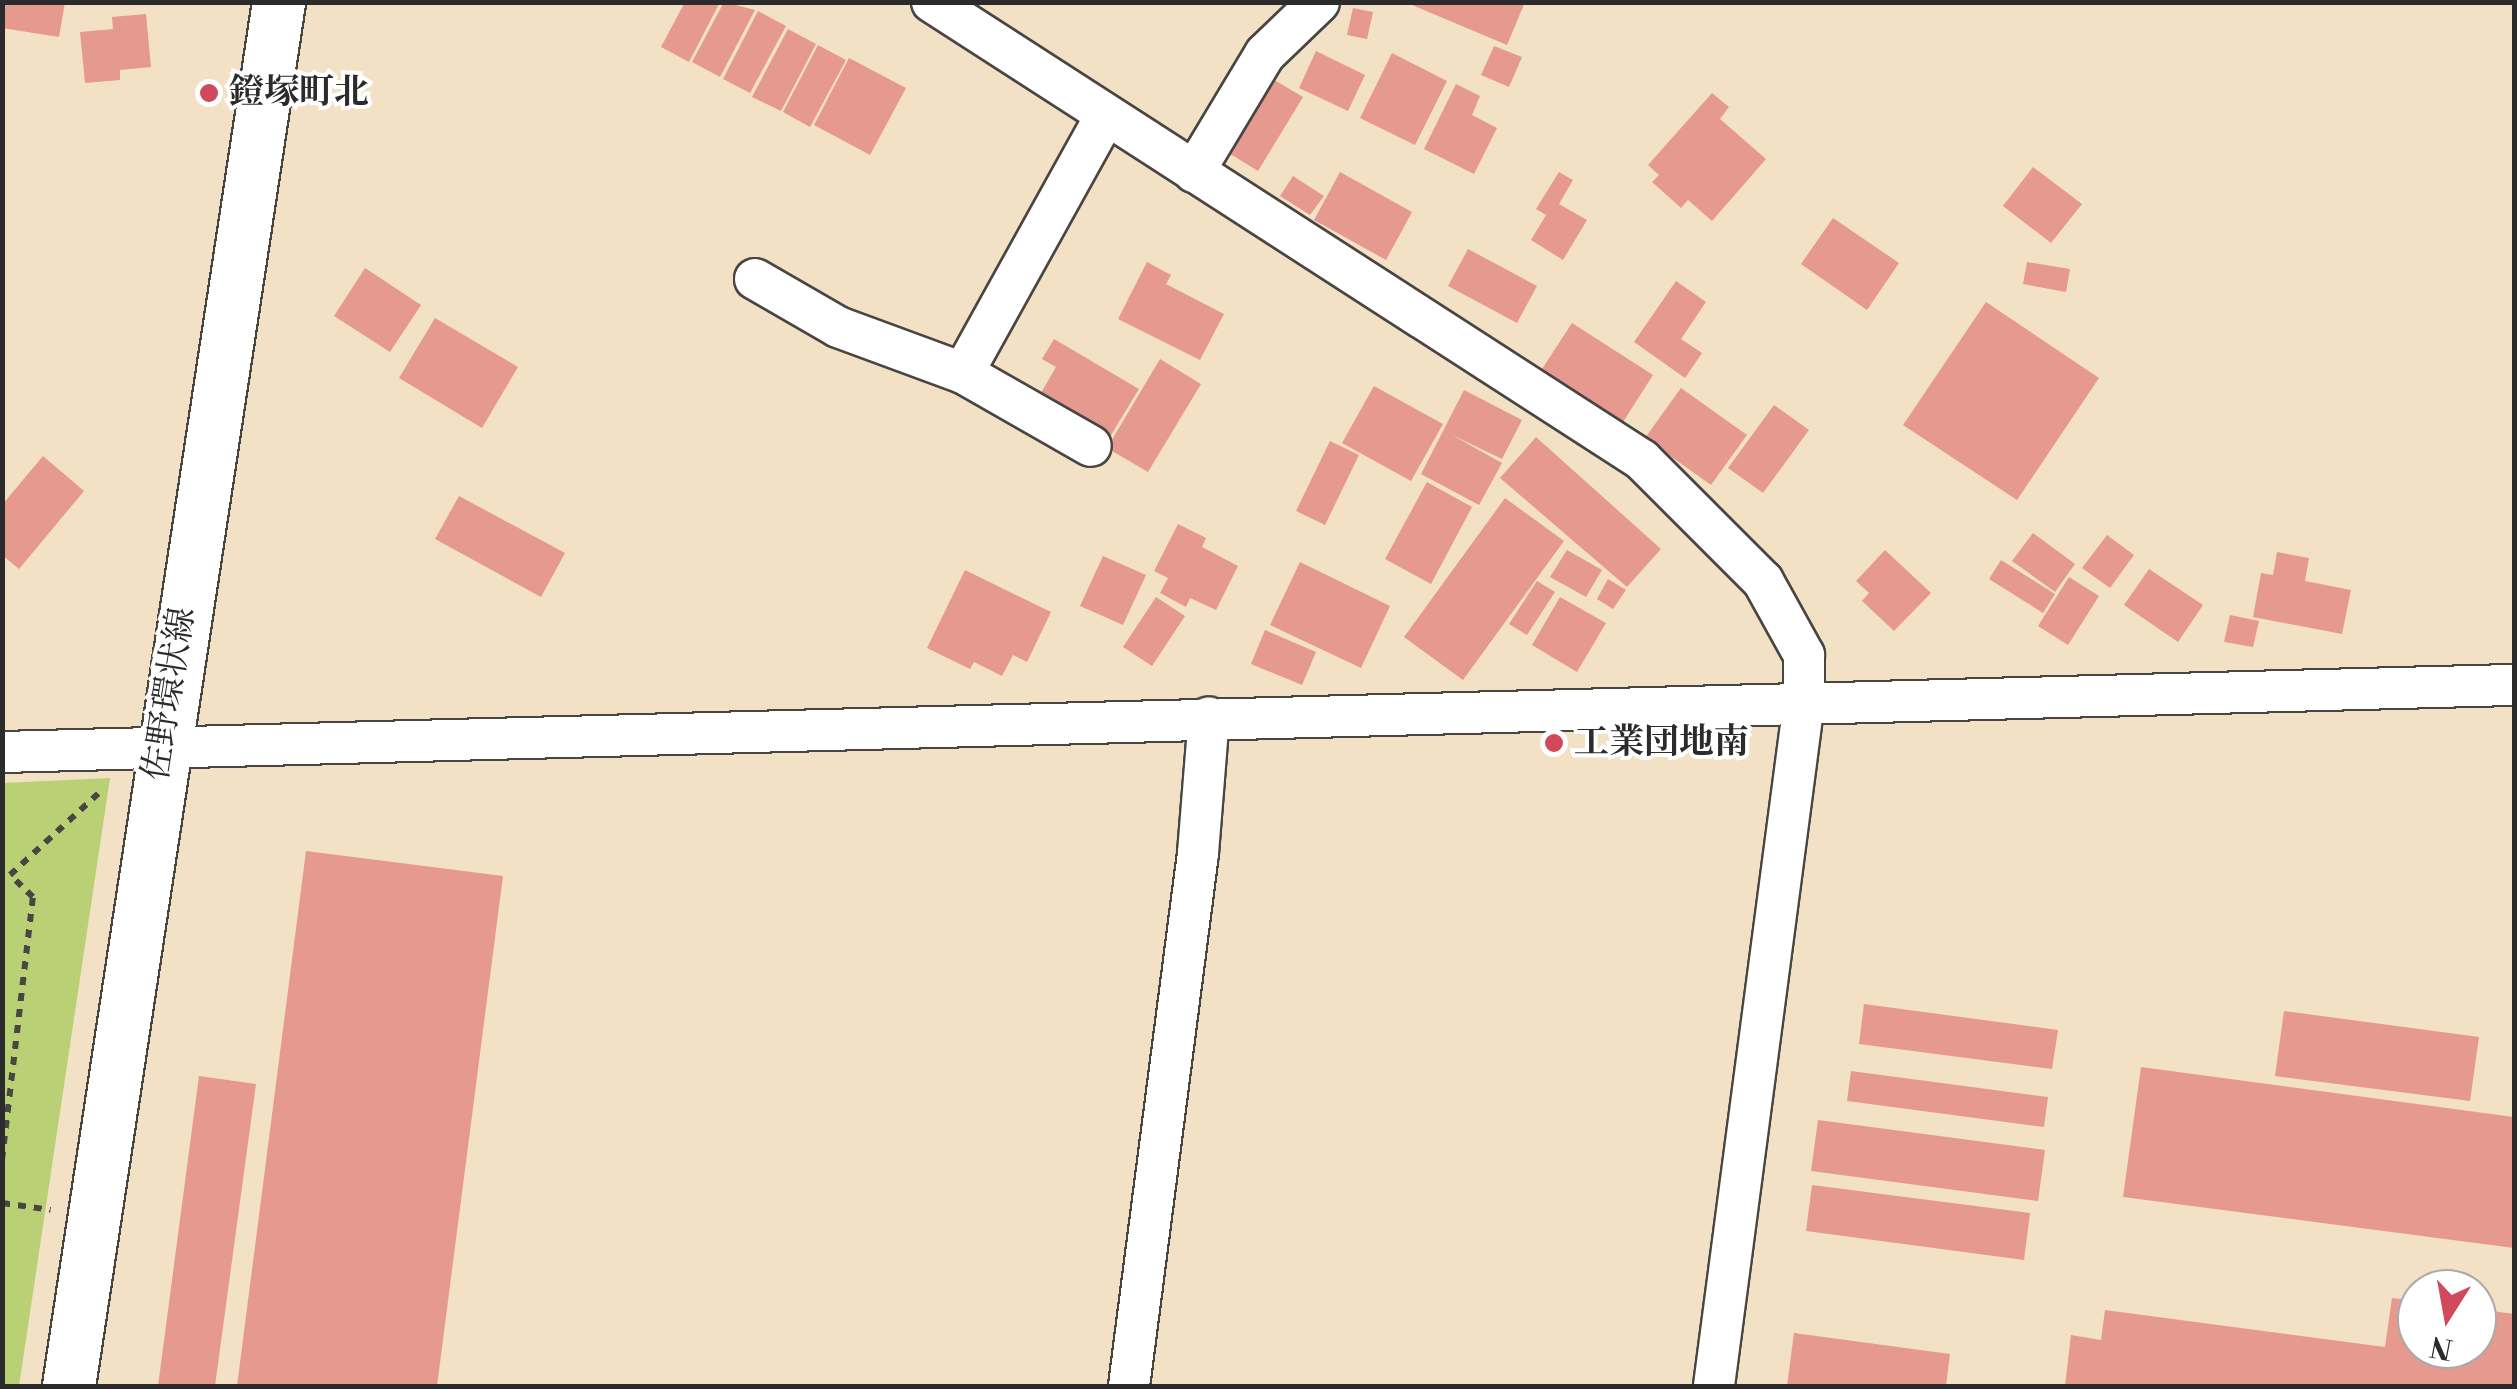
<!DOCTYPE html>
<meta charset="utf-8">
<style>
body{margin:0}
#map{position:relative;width:2517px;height:1389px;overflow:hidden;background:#f3e1c5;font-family:"Libre Bodoni","Noto Serif JP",serif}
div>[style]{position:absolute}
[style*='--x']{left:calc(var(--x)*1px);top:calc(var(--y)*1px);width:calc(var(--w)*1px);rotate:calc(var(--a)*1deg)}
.green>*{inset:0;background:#b9d075}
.building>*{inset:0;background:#e5998f}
.path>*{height:6px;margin-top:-3px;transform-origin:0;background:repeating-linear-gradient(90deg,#494642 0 8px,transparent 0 16px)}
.roads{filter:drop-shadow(2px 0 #494642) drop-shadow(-2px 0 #494642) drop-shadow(0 2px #494642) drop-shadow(0 -2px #494642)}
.minor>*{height:40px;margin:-20px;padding:0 20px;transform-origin:20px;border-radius:20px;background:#fff}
.major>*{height:52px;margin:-26px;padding:0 26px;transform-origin:26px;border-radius:26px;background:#fff}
.dots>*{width:28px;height:28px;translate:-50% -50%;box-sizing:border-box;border:5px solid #fff;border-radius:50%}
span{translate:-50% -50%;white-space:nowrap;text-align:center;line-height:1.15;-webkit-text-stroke:8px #fff;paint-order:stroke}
.poi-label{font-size:35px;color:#2b2b2b;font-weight:700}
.left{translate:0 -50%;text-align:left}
.street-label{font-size:35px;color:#2b2b2b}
.frame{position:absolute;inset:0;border:5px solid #2b2b2b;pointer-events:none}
.north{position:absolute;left:2397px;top:1269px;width:100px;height:100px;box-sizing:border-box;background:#fff;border:2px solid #aaa;border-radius:50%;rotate:191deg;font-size:28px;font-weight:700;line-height:40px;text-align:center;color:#2b2b2b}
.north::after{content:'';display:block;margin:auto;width:35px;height:45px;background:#d1495b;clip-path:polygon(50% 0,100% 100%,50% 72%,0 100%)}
</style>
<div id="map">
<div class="green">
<div style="clip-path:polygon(110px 778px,19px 1386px,3px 1386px,3px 783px)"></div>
</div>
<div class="building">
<div style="clip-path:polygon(2px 2px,65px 2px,59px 37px,2px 28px)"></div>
<div style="clip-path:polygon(685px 2px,720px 2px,689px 62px,661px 47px)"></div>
<div style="clip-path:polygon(724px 2px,755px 10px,720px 77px,692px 62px)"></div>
<div style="clip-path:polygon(1405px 2px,1525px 2px,1507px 45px)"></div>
<div style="clip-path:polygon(1353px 8px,1373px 12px,1367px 39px,1347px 35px)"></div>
<div style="clip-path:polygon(758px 11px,786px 26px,750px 93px,723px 79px)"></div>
<div style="clip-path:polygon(146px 14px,151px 67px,120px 70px,120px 80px,85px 83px,80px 32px,113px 29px,112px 17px)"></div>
<div style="clip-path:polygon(788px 29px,816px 44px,781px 111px,752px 97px)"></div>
<div style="clip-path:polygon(818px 45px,846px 60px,810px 127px,783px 112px)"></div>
<div style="clip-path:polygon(1494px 46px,1522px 57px,1509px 87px,1481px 75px)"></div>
<div style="clip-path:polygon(1316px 51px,1365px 75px,1348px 111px,1299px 88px)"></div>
<div style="clip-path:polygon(1392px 53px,1447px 81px,1415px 145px,1360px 118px)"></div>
<div style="clip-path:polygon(849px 58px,906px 88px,870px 155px,814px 125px)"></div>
<div style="clip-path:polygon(1271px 78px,1303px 97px,1258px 171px,1227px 152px)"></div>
<div style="clip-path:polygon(1456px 84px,1480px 96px,1472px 115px,1497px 128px,1474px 174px,1424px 149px)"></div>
<div style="clip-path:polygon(1712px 93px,1729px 107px,1720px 119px,1766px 159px,1712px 221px,1688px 200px,1681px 208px,1652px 182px,1659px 175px,1648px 165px)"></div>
<div style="clip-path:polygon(2033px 167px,2082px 204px,2051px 243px,2003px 206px)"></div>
<div style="clip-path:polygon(1340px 172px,1412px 212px,1386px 260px,1314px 220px)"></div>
<div style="clip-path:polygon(1559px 172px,1573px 180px,1559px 204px,1587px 220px,1563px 260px,1531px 240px,1546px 215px,1536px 209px)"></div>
<div style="clip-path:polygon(1293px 176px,1324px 196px,1310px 215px,1280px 196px)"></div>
<div style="clip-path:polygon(1833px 218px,1899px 263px,1867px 310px,1801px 264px)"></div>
<div style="clip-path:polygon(1468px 249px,1537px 286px,1517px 323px,1448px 286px)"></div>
<div style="clip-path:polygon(1147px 262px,1171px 275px,1166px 284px,1224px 314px,1200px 360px,1118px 319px)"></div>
<div style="clip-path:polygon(2027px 262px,2070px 269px,2066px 292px,2023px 284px)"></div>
<div style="clip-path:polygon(365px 268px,421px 305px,390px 352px,334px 316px)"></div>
<div style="clip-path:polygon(1676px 281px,1706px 302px,1681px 339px,1702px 353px,1685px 378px,1634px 342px)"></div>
<div style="clip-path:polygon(1986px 302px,2099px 378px,2017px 500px,1903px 425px)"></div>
<div style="clip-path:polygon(435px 318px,518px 367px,482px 428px,399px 378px)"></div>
<div style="clip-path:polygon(1572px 323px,1653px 375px,1623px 422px,1542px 369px)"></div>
<div style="clip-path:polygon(1054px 339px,1139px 389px,1108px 440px,1038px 398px,1056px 367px,1042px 359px)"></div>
<div style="clip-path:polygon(1160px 359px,1201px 384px,1148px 472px,1107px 448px)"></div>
<div style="clip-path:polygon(1374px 386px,1443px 424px,1411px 481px,1342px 443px)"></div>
<div style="clip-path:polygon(1681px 388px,1747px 435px,1711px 485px,1645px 438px)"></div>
<div style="clip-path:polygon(1464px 390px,1522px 420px,1502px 459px,1452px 435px,1502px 463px,1479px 505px,1421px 474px)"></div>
<div style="clip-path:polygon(1774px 405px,1809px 430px,1763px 493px,1728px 468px)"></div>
<div style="clip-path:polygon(1536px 437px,1661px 549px,1627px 587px,1500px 478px)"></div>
<div style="clip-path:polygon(1330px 441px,1359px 455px,1325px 525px,1296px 511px)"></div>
<div style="clip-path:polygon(43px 456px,84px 491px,19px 569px,2px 555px,2px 505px)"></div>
<div style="clip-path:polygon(1427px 482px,1472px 507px,1431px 584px,1385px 559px)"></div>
<div style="clip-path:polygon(459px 496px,565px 553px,541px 597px,435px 539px)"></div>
<div style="clip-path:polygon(1505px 498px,1564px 541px,1463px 680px,1404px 637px)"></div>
<div style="clip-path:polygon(1178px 524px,1206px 538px,1202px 547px,1238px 566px,1216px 610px,1190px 598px,1186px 607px,1160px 593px,1168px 578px,1154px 571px)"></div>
<div style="clip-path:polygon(2033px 533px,2075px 564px,2055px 592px,2012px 561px)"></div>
<div style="clip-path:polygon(2107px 535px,2134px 555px,2110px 588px,2082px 568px)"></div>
<div style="clip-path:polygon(1567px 550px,1602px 570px,1586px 597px,1550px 577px)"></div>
<div style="clip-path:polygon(1885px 550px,1931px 593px,1894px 631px,1862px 601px,1869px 593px,1856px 581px)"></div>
<div style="clip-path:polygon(2277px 552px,2309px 558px,2305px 581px,2351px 590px,2342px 634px,2253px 617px,2261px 573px,2273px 575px)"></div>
<div style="clip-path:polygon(1103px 556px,1146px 575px,1123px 625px,1080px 606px)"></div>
<div style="clip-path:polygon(2001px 560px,2055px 594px,2043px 613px,1989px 579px)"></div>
<div style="clip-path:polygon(1300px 562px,1390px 606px,1361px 668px,1270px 625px)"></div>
<div style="clip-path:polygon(2149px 569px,2203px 605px,2178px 642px,2124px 605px)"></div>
<div style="clip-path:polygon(965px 570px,1051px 612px,1027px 662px,1013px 655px,1002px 676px,974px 662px,970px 669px,927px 648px)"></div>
<div style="clip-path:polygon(2069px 577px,2099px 596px,2068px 645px,2038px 626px)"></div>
<div style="clip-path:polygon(1608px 579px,1626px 590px,1613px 609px,1597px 599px)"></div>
<div style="clip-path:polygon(1537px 581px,1555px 592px,1527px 635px,1509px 624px)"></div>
<div style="clip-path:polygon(1156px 597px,1185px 616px,1152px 666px,1123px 647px)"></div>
<div style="clip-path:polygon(1560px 597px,1606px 623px,1577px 672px,1532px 645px)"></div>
<div style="clip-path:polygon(2230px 615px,2259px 621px,2253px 647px,2224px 642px)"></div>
<div style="clip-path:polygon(1265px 630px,1316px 652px,1302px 685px,1251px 664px)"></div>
<div style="clip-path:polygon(306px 851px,503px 876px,437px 1386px,237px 1386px)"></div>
<div style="clip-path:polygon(1864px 1004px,2058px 1030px,2052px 1069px,1859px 1044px)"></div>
<div style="clip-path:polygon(2284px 1011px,2479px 1037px,2470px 1101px,2275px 1076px)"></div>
<div style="clip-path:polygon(2141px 1067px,2514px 1117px,2514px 1248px,2123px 1197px)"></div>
<div style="clip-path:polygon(1851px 1071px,2048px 1097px,2044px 1127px,1847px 1101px)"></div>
<div style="clip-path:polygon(199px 1076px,256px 1084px,215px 1386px,158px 1386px)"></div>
<div style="clip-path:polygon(1818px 1120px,2045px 1150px,2038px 1201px,1811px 1171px)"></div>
<div style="clip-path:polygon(1812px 1185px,2030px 1213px,2024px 1260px,1806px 1231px)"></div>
<div style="clip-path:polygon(2392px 1298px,2417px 1301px,2417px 1349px,2477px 1349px,2477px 1309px,2514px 1314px,2514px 1386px,2065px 1386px,2071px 1335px,2101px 1340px,2105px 1310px,2385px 1347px)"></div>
<div style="clip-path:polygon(1794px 1333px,1950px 1354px,1946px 1386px,1787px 1386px)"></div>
</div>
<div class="path">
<div style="--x:2;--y:1160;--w:265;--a:-83.3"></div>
<div style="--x:33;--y:897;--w:32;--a:-136"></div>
<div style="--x:10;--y:875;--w:122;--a:-42.7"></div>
<div style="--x:2;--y:1203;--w:49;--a:8.1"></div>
</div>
<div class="roads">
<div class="minor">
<div style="--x:932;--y:2;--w:845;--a:32.82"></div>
<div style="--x:1642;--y:460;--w:171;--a:45"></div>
<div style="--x:1763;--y:581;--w:85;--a:61"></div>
<div style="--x:1804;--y:655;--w:47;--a:90"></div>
<div style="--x:1804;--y:702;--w:690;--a:97.5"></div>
<div style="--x:1194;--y:172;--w:138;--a:-59"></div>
<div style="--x:1265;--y:54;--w:75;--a:-43.9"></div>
<div style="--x:755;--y:279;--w:96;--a:30"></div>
<div style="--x:838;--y:327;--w:133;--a:20.2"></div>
<div style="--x:963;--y:373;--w:147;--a:29.7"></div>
<div style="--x:963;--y:373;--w:295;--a:-61"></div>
<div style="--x:2;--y:752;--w:2513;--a:-1.53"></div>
<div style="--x:1129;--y:1386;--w:537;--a:-82.62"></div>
<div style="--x:1198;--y:853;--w:136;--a:-85.4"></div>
</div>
<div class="major">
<div style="--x:69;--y:1386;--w:1400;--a:-81.37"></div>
</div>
</div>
<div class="dots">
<div style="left:209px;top:93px;background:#d1495b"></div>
<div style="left:1554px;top:743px;background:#d1495b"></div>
</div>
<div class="poi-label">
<span class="left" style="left:229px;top:93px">鐙塚町北</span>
<span class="left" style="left:1574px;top:743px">工業団地南</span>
</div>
<div class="street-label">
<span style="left:170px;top:694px;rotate:-81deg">佐野環状線</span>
</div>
<div class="frame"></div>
<div class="north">N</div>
</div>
